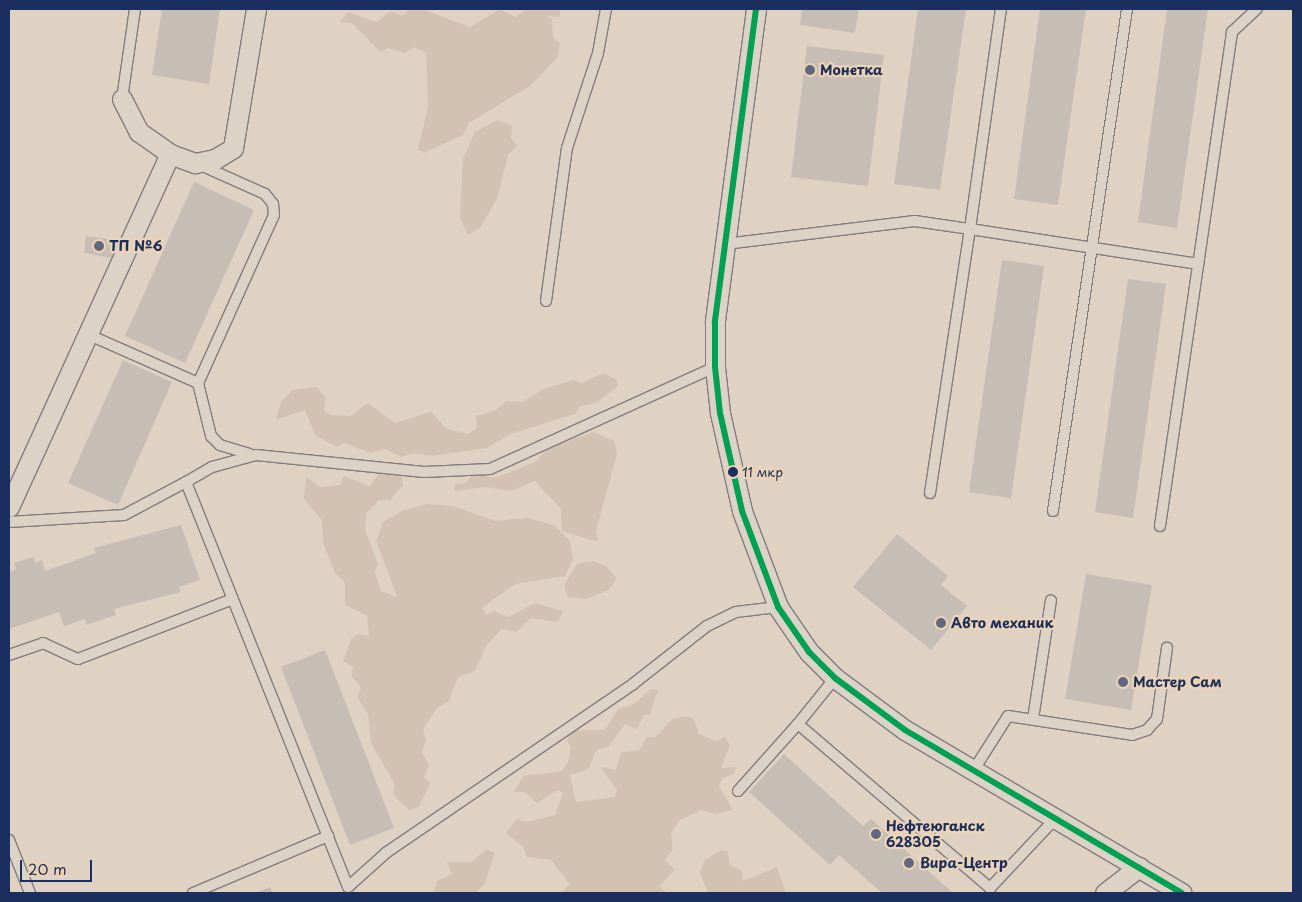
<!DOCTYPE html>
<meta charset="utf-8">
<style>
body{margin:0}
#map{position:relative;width:1302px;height:902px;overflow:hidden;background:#e0d2c2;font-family:"Playpen Sans",sans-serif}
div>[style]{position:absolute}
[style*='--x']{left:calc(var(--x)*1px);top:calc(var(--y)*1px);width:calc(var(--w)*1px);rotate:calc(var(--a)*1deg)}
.green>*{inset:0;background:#d3c2b2}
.building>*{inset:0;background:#c6bdb4}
.roads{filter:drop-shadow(1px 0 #807d7f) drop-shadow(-1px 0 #807d7f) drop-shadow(0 1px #807d7f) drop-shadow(0 -1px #807d7f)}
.service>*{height:10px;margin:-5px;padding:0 5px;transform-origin:5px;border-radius:5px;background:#dcd2c6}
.minor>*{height:19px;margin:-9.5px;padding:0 9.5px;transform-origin:9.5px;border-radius:9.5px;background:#dcd2c6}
.bus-1>*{height:6px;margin:-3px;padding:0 3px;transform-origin:3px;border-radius:3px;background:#01a052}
.dots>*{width:14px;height:14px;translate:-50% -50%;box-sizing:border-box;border:2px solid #edd3b5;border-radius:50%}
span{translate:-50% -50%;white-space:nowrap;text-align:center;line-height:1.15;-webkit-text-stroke:4.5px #edd3b5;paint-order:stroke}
.bus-label{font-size:13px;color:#1b2f5e}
.left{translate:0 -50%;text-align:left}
.poi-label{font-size:14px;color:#1b2f5e;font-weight:700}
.frame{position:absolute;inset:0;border:10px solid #1b2f5e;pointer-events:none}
.scale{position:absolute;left:20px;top:860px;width:72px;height:22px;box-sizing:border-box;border:2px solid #1b2f5e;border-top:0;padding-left:6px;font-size:15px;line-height:18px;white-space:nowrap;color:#1b2f5e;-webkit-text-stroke:4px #edd3b5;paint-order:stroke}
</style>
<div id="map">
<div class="green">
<div style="clip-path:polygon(409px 9px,422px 9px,470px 27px,500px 9px,515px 17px,527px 9px,560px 9px,560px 17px,547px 16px,552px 19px,553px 38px,560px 43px,558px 57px,530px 86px,469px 123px,463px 135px,424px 153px,418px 150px,428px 106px,426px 53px,414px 47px,405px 53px,388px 48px,380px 52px,352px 23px,340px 22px,348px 12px,376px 22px,391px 11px,403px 16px)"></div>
<div style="clip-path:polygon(498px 120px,512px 125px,511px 138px,517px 146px,508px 155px,497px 199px,480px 228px,468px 235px,460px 218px,463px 158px,475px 132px)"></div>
<div style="clip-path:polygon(603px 373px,616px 379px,618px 386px,596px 403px,580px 406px,575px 414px,510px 434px,487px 448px,433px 456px,413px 453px,401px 457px,385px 449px,371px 453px,344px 443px,337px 447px,315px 435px,305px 410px,276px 420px,281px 402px,292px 390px,316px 387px,326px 398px,324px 411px,331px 415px,350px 416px,368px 403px,395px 423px,431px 412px,447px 429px,468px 434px,477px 428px,476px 416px,496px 410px,506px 401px,522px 402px,544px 389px,573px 380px,581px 383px)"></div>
<div style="clip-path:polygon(594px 432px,614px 441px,617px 454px,596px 531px,598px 542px,562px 531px,561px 509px,535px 481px,511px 491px,485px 487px,454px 491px,455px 484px,464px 484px,474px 473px,495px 478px,535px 462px,549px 447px)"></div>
<div style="clip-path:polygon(391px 469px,402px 475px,403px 485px,390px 500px,379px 500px,366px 514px,365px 530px,378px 564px,375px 572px,381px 591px,397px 597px,376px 541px,383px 522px,403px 510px,428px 504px,453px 506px,495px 521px,527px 518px,554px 525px,570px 541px,573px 559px,565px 576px,515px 584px,482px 608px,487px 615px,494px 611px,508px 617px,535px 603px,563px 611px,558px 622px,531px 618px,516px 632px,502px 629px,486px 646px,475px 671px,458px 677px,449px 701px,437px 708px,423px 729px,426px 740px,422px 752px,429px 766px,424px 777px,430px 783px,419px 807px,409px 810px,393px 795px,395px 785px,371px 743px,368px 714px,357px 697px,361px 688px,352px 677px,353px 667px,343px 661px,351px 639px,358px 634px,369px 636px,367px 616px,345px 605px,345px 583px,335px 573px,323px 543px,322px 520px,304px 499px,306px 477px,320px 487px,340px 485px,344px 476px,370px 486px,381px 471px)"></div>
<div style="clip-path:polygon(593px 561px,606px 566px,617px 578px,609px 590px,586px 599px,568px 597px,564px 585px,577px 564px)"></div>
<div style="clip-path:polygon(651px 689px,658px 690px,650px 715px,644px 715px,637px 729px,625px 724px,609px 746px,597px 750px,588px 769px,570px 775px,576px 802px,615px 797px,617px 790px,600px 767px,616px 770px,621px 752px,639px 751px,647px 737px,656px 737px,672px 719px,687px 716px,694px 719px,699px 734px,716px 741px,725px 737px,730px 745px,721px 768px,736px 767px,734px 774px,723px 778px,719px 786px,733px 810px,715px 814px,701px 810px,679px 821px,671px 833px,673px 850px,665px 860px,675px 870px,659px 886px,668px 893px,561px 893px,570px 884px,551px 860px,527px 857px,523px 847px,506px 833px,517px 819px,526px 822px,555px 815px,563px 793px,558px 790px,537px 803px,525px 792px,513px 792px,524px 776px,562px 771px,568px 762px,571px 747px,567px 741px,572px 730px,605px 730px,618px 709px,632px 705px)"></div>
<div style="clip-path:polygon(487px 849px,495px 853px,485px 883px,476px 893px,434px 893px,437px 881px,452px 874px,447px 862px,471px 862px)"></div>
<div style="clip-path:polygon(721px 850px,728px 851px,730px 865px,742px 871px,743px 881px,777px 867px,786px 893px,708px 893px,700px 873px,704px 861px)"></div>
</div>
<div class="building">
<div style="clip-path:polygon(162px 9px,220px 9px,209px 84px,152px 75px)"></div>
<div style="clip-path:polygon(802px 9px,859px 9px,855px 33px,800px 25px)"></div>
<div style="clip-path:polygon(918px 9px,966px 9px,940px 190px,894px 184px)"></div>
<div style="clip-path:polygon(1040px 9px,1086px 9px,1058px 205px,1014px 199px)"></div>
<div style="clip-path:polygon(1167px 9px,1208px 9px,1177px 228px,1138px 222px)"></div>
<div style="clip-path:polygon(807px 46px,884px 55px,868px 186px,791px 177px)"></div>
<div style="clip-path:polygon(194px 182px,254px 210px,185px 363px,125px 336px)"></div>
<div style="clip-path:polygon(86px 236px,114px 240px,112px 258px,84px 253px)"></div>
<div style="clip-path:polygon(1002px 260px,1044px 266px,1011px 498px,969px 492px)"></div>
<div style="clip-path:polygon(1128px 279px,1166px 284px,1133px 518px,1095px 512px)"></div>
<div style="clip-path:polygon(123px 360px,172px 382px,118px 505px,68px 483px)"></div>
<div style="clip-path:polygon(181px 525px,200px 580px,179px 587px,181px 592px,114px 609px,116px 615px,86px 625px,85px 619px,64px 626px,59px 612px,9px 629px,9px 572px,16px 569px,14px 563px,33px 557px,35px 563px,42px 560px,45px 571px,96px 553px,94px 548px)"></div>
<div style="clip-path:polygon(897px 534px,948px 576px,941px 585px,967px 606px,931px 650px,853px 587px)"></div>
<div style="clip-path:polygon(1086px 574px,1152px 585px,1131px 710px,1065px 699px)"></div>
<div style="clip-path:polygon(325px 650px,394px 828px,350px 845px,281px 667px)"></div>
<div style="clip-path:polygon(784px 754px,863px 826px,871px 819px,953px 893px,882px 893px,839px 855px,830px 865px,749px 792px)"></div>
<div style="clip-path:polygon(270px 887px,273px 893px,255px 893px)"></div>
</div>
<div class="roads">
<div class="service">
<div style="--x:122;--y:99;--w:91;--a:-81.8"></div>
<div style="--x:198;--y:164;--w:73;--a:24.1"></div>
<div style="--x:265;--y:194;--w:13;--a:51"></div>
<div style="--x:273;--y:204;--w:11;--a:85"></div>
<div style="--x:274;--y:215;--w:184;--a:114.3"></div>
<div style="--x:198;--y:383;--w:55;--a:76.2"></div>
<div style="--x:211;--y:436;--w:13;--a:45"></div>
<div style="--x:220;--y:445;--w:31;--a:17"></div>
<div style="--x:725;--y:244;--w:191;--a:-6.9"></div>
<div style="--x:915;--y:221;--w:56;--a:8.3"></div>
<div style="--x:970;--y:229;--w:222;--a:-82"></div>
<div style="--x:546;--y:301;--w:154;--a:-82.2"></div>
<div style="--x:567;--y:148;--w:100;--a:-71.9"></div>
<div style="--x:598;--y:53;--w:45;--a:-79.7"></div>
<div style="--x:87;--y:334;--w:121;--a:23.8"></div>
<div style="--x:715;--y:367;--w:247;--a:155.6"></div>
<div style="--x:490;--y:469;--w:66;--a:177.4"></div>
<div style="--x:424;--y:472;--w:169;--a:-174.2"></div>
<div style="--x:256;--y:455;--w:46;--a:164.7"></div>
<div style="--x:212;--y:467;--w:30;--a:150"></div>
<div style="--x:186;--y:482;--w:436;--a:68.2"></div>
<div style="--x:348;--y:887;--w:52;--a:-41.9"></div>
<div style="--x:387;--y:852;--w:298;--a:-34.3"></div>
<div style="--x:633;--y:684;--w:94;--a:-38.1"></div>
<div style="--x:707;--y:626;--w:32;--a:-26"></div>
<div style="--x:736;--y:612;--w:42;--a:-6.8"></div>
<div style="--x:930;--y:493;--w:267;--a:-81.4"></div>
<div style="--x:970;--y:229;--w:231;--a:8.7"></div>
<div style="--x:1053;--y:511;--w:507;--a:-81.61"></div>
<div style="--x:9;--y:522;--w:115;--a:-3.5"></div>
<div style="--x:124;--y:515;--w:70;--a:-28"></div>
<div style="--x:1160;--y:526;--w:499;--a:-81.7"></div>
<div style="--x:1232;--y:32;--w:34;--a:-43"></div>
<div style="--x:9;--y:655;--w:36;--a:-19"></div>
<div style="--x:43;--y:643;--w:38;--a:25"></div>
<div style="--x:78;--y:659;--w:166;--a:-21.2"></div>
<div style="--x:835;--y:678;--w:59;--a:128.8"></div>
<div style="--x:798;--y:724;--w:253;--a:40.5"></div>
<div style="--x:990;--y:888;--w:95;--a:-46.7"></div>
<div style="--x:1033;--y:719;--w:120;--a:-81.4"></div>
<div style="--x:973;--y:771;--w:65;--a:-57.5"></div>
<div style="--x:1008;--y:716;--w:125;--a:8.7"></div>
<div style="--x:1132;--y:735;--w:16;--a:-18"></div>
<div style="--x:1147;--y:730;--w:15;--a:-48"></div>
<div style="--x:1157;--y:719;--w:72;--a:-82"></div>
<div style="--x:738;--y:791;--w:90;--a:-48.2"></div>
<div style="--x:9;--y:840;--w:57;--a:68.4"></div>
<div style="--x:193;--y:893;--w:147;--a:-22.9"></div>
</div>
<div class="minor">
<div style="--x:756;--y:9;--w:316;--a:97.5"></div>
<div style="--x:715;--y:322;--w:45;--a:90"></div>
<div style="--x:715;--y:367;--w:46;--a:83.8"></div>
<div style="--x:720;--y:413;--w:100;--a:77.3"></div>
<div style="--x:742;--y:511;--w:103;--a:69.4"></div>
<div style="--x:778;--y:607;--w:55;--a:55.4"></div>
<div style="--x:809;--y:652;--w:37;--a:45"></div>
<div style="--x:835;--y:678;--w:87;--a:36.6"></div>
<div style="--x:905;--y:730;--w:321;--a:30.5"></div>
<div style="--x:122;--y:99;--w:37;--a:63"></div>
<div style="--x:139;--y:132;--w:38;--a:35"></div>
<div style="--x:170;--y:154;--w:27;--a:20"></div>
<div style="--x:195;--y:163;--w:20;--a:-11"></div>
<div style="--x:215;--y:159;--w:21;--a:-31"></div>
<div style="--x:233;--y:148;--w:141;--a:-80.6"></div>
<div style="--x:9;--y:507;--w:388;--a:-65.5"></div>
<div style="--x:1105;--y:893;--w:43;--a:-37.4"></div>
</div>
</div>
<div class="bus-1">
<div style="--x:756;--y:9;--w:316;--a:97.5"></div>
<div style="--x:715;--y:322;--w:45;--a:90"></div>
<div style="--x:715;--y:367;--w:46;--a:83.8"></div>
<div style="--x:720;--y:413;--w:100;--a:77.3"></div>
<div style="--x:742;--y:511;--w:103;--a:69.4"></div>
<div style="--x:778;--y:607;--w:55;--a:55.4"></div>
<div style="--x:809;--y:652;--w:37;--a:45"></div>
<div style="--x:835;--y:678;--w:87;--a:36.6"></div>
<div style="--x:905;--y:730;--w:321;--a:30.5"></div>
</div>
<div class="dots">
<div style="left:810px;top:70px;background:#606881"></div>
<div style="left:99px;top:246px;background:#606881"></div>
<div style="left:733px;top:472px;background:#1b2f5e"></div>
<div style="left:941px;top:623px;background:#606881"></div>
<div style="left:1123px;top:682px;background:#606881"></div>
<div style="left:876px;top:834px;background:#606881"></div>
<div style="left:909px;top:863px;background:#606881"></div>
</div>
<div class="bus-label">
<span class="left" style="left:742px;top:472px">11 мкр</span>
</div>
<div class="poi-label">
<span class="left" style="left:820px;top:70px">Монетка</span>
<span class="left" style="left:109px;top:246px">ТП №6</span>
<span class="left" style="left:951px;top:623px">Авто механик</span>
<span class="left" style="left:1133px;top:682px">Мастер Сам</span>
<span class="left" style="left:886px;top:834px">Нефтеюганск<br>628305</span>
<span class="left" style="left:920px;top:863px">Вира-Центр</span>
</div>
<div class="frame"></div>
<div class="scale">20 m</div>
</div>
